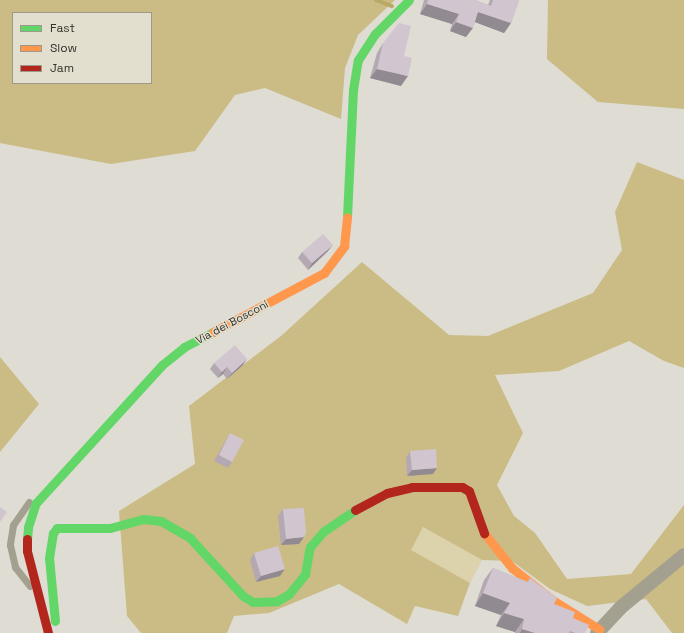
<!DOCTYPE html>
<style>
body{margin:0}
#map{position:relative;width:684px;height:633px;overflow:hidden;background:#dedcd3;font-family:"Space Grotesk",sans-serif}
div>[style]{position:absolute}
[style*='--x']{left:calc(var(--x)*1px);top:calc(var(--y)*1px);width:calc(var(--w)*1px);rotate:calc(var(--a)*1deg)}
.green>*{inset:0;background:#dcd2ac}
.forest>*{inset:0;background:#cabc84}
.stream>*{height:4px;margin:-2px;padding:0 2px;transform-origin:2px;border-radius:2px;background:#baa964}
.lane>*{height:7px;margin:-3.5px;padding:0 3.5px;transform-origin:3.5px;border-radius:3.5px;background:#a3a090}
.street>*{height:14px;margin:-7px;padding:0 7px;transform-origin:7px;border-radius:7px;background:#a3a090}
.fast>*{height:9px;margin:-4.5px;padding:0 4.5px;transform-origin:4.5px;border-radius:4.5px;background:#63d668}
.slow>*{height:9px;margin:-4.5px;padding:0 4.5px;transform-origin:4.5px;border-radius:4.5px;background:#ff974d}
.jam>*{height:9px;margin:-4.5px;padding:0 4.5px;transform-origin:4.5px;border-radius:4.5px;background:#b3261e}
.wall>*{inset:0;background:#b4a9b2}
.shaded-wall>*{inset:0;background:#928a91}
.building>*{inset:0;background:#d1c5cf}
span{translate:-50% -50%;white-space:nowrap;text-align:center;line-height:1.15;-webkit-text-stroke:3px #e3dfce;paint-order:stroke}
.street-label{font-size:11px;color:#33312b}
.legend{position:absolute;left:12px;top:12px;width:140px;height:72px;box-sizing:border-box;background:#e3dfce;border:1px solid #9d998d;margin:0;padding:5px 7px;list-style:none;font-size:12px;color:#33312b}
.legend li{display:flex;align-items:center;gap:8px;height:20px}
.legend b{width:20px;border:1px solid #9d998d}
</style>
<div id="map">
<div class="green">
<div style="clip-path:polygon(423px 527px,482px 560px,470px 583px,410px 550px)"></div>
</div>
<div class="forest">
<div style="clip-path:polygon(evenodd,0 0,395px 0,358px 35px,345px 68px,341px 119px,265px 88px,235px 95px,195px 151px,111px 164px,0 143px,0 0,13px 13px,151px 13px,151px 83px,13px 83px,13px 13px)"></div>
<div style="clip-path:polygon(548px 0,684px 0,684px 109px,598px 102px,547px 59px)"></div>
<div style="clip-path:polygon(637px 162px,684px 180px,684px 368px,664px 361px,629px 341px,559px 371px,495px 375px,523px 433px,497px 485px,514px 516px,535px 533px,567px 579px,631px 574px,684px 505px,684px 633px,672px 633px,646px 599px,587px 606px,550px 589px,512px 561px,482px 560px,423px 527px,411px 550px,470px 583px,458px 616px,415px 606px,407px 624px,339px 584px,269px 613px,234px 616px,227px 633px,141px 633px,127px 616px,119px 511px,195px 464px,189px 406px,281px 336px,362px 262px,449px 335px,488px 336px,593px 293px,622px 250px,615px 212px)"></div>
<div style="clip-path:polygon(0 357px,39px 404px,0 452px)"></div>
</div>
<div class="stream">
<div style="--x:376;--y:0;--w:17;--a:21"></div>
</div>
<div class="lane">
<div style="--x:29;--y:502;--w:28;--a:125"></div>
<div style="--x:13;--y:525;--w:20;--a:99"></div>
<div style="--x:10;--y:545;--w:23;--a:77"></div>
<div style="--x:15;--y:567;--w:24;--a:52"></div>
</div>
<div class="street">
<div style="--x:597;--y:633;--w:34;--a:-47"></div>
<div style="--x:620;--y:608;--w:83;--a:-39.6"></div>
</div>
<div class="fast">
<div style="--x:347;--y:217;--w:127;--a:-87.3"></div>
<div style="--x:353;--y:90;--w:30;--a:-81"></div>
<div style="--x:358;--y:60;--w:31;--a:-57"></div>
<div style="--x:375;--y:34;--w:48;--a:-45"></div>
<div style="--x:27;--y:539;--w:12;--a:-85"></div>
<div style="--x:28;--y:527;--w:25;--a:-72"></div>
<div style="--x:36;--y:503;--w:187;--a:-47.6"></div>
<div style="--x:162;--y:365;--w:28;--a:-39"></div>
<div style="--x:184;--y:347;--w:33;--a:-27"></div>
<div style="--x:55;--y:621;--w:63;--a:-95.4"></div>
<div style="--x:49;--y:558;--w:25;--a:-81"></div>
<div style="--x:53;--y:533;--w:6;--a:-51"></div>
<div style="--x:57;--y:528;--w:53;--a:0"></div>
<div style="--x:110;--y:528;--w:35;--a:-15"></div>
<div style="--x:144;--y:519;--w:17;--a:7"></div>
<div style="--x:161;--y:521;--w:34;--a:30"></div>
<div style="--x:190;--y:538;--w:79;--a:47.6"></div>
<div style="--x:243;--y:596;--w:12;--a:31"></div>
<div style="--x:253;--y:602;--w:24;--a:-2"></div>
<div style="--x:277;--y:601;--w:14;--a:-30"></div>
<div style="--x:289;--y:594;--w:26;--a:-51"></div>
<div style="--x:305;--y:574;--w:27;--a:-80"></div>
<div style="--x:310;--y:547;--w:21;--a:-49"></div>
<div style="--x:324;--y:531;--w:37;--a:-34"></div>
</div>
<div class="slow">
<div style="--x:213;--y:332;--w:126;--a:-28"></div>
<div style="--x:324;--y:273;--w:34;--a:-53"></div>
<div style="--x:344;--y:246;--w:29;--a:-84"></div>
<div style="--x:484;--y:533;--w:45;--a:51.3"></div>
<div style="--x:512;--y:568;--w:50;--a:38.5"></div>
<div style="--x:551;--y:599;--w:57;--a:32"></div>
</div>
<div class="jam">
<div style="--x:355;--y:510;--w:36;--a:-28"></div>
<div style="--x:387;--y:493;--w:26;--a:-13"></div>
<div style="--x:412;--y:487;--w:50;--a:0"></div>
<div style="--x:462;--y:487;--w:8;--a:30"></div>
<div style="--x:469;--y:491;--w:45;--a:70.3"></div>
<div style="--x:27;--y:539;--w:12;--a:90"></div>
<div style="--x:27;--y:551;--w:85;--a:75.6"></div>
</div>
<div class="wall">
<div style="clip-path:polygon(424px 0,475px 0,488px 5px,490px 0,519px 0,511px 23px,504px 33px,475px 22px,466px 37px,450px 31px,452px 24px,420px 14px)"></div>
<div style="clip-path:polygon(383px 43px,404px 56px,401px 86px,370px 78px,377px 53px)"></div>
<div style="clip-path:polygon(328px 251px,308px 270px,298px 258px,302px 252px)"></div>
<div style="clip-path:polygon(214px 363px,243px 365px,227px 379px,223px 374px,218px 378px,210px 369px)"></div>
<div style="clip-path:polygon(230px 433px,232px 462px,228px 468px,214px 461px)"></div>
<div style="clip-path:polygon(410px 451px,433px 474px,407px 476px,406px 458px)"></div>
<div style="clip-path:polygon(283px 509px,304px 537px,299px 544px,281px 545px,278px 516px)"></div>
<div style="clip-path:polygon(254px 553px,280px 576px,256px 582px,250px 560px)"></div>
<div style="clip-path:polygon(493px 568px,527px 582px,530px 578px,554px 604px,573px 618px,585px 633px,515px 633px,515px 632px,496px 626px,501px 615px,475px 606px,484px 580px)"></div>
</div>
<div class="shaded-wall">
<div style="clip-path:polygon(427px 4px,459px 14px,452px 24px,420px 14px)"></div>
<div style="clip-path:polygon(478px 12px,511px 23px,504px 33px,472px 21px)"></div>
<div style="clip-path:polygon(456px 22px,473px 28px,466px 37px,450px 31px)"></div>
<div style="clip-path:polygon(377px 69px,408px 76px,401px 86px,370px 78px)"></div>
<div style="clip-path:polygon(333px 245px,328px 251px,308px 270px,312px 263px)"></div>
<div style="clip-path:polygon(247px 359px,243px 365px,227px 379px,232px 373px)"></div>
<div style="clip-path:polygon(227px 367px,223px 374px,218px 378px,222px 372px)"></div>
<div style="clip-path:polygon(437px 468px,433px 474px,407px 476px,412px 470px)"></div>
<div style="clip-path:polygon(304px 537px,299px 544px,281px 545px,286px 539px)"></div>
<div style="clip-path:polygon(285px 569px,280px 576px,256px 582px,261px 576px)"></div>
<div style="clip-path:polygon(483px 593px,510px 603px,501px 615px,475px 606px)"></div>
<div style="clip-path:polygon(504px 613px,524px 619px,515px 632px,496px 626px)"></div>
<div style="clip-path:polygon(522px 629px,535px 633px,520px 633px)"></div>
</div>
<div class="building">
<div style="clip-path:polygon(428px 0,475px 0,491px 6px,493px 0,519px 0,511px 23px,478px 12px,473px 28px,456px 22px,459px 14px,427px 4px)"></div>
<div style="clip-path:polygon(399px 23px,411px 26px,404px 56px,412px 58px,408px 76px,377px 69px,383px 43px)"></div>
<div style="clip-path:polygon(323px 234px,333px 245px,312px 263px,302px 252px)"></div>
<div style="clip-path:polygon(235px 345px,247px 359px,232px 373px,227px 367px,222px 372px,214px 363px)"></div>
<div style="clip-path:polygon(230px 433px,244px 440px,232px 462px,219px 455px)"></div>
<div style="clip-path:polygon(436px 449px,437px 468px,412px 470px,410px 451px)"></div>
<div style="clip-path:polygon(0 507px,7px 512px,0 522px)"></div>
<div style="clip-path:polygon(304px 508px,306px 533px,304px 537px,286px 539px,283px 509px)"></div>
<div style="clip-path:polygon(278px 546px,285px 569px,261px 576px,254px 553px)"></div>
<div style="clip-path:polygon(493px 568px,528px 582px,530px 578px,557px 598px,554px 604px,575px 612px,573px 618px,589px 625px,585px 633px,575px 633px,570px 631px,569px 633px,535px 633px,522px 629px,524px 619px,504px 613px,510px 603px,483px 593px)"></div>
</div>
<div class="street-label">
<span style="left:232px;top:322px;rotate:-28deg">Via dei Bosconi</span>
</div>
<ul class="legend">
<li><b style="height:5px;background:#63d668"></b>Fast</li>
<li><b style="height:5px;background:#ff974d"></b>Slow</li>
<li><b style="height:5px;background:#b3261e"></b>Jam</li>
</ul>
</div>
